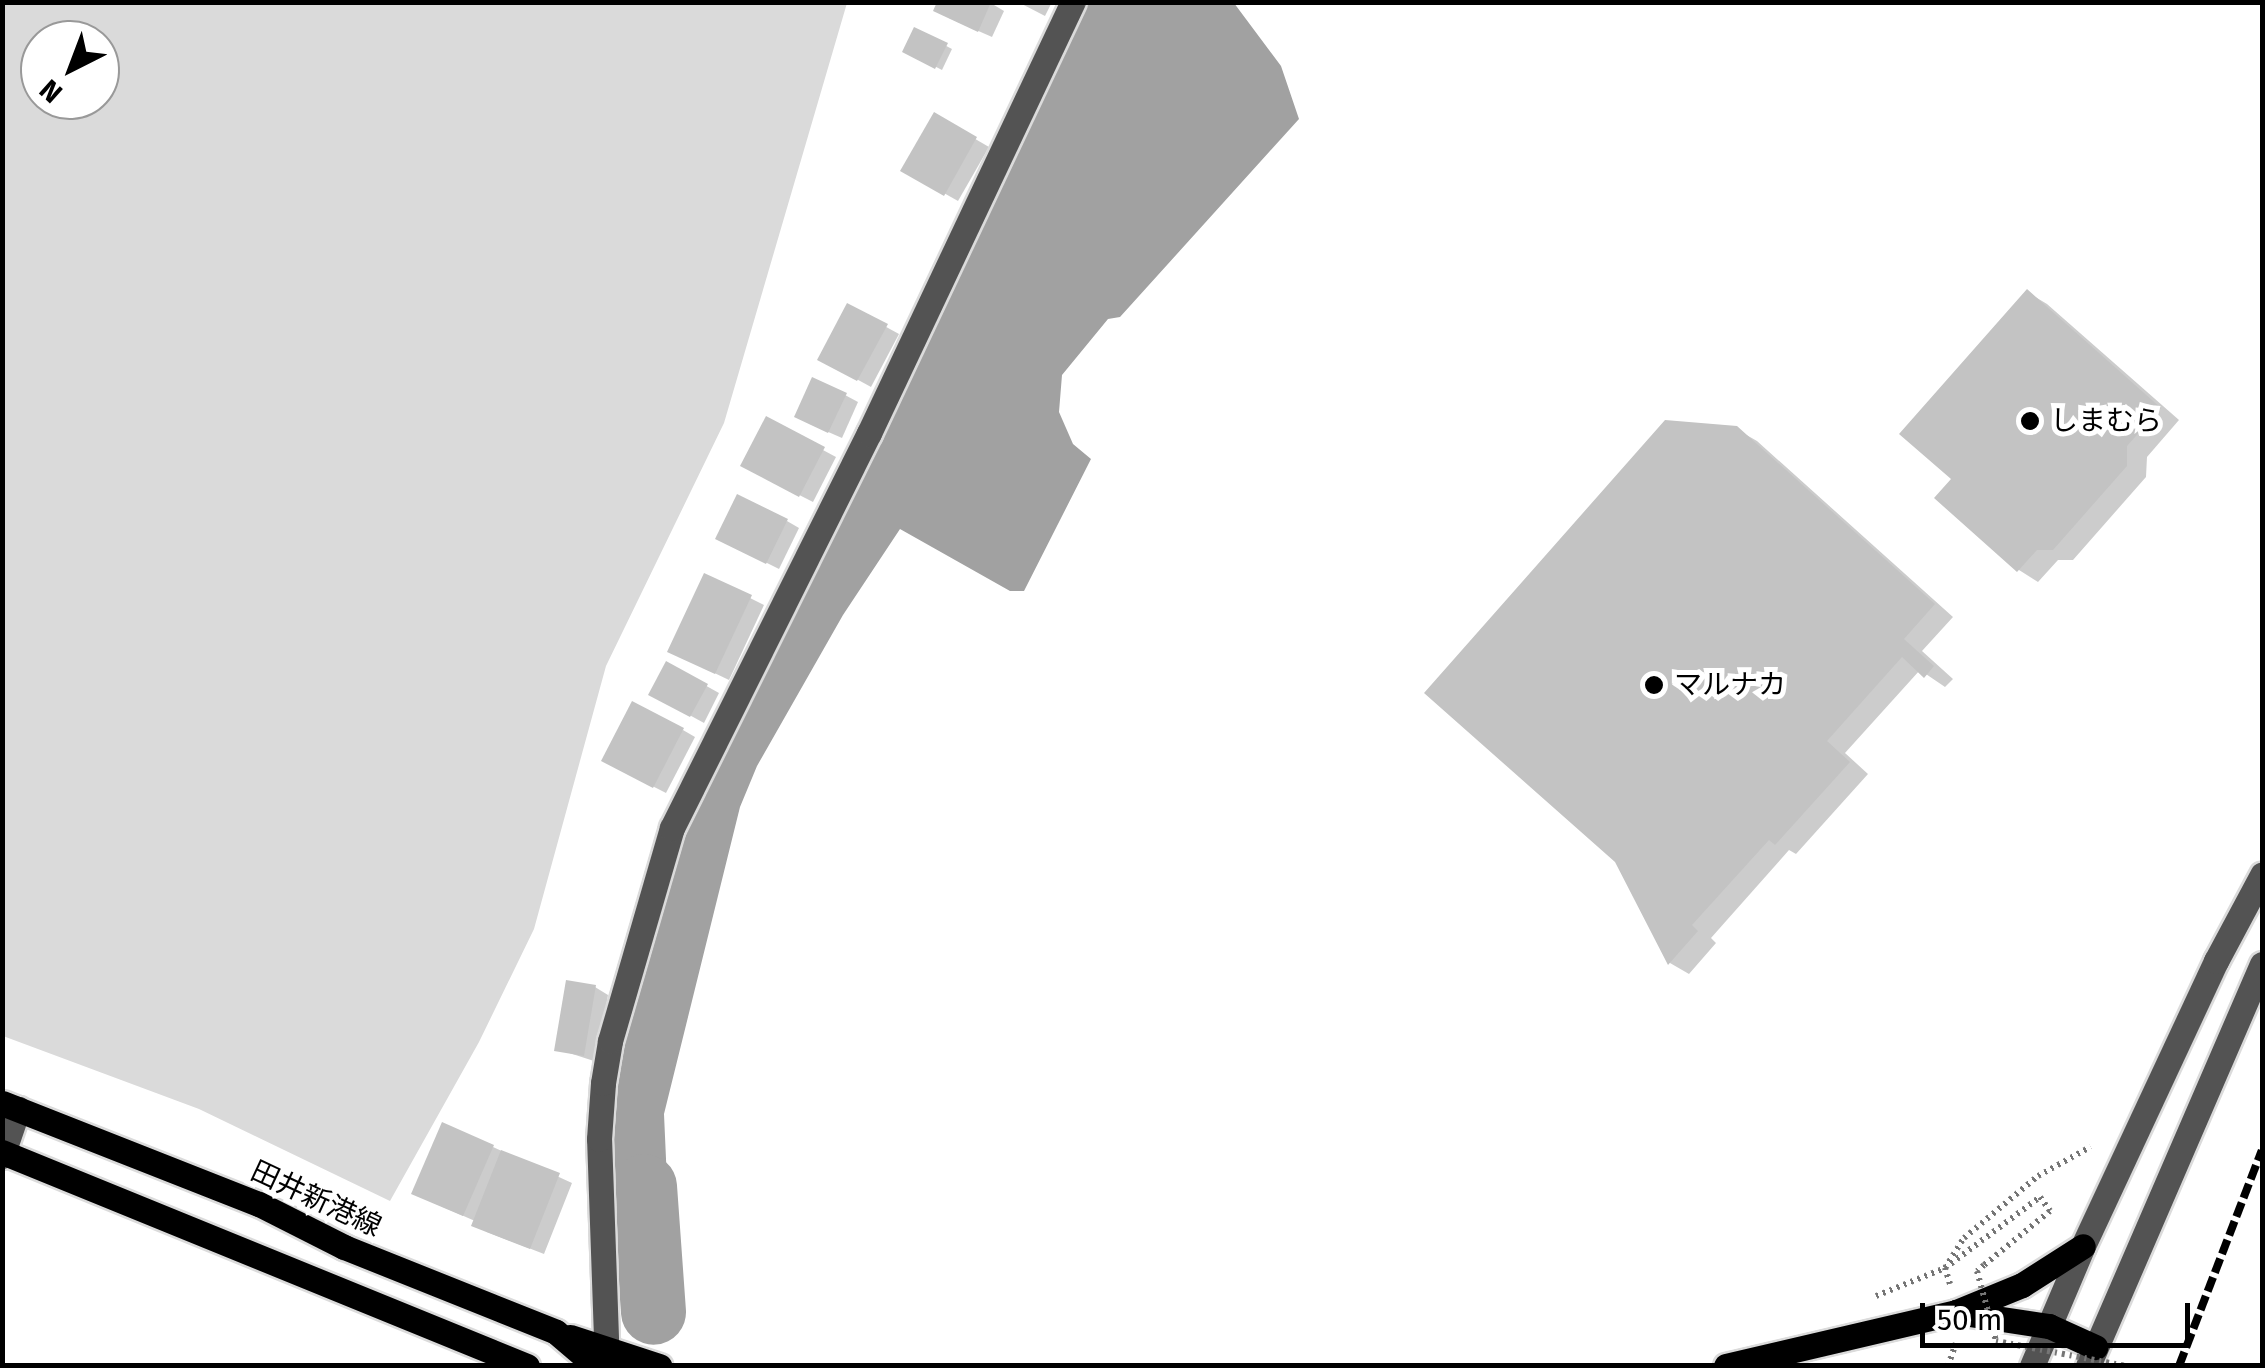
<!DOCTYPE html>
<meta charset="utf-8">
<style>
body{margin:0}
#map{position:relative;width:2265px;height:1368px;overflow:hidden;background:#fff;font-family:"Fira Sans","Noto Sans JP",sans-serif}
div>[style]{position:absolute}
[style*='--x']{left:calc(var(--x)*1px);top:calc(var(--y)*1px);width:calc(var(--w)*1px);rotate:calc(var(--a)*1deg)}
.green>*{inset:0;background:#dadada}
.water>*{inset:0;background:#a1a1a1}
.pier>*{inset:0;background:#fff}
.shadow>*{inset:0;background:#0003}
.river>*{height:65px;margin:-32.5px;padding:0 32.5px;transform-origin:32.5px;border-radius:32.5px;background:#a1a1a1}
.building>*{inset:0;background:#c3c3c3}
.path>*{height:6px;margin-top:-3px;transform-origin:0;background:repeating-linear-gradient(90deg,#757575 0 2.5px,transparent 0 7.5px)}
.roads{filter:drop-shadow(2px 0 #dbdbdb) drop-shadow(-2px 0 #dbdbdb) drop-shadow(0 2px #dbdbdb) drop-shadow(0 -2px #dbdbdb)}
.minor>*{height:25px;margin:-12.5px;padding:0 12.5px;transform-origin:12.5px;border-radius:12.5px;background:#535353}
.major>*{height:25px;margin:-12.5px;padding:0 12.5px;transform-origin:12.5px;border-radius:12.5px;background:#000}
.rail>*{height:8px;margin-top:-4px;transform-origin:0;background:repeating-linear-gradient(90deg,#000 0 15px,transparent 0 20px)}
.path-bridge>*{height:6px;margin-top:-3px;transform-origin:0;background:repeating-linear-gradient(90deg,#757575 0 2.5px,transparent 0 7.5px)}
.dots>*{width:28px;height:28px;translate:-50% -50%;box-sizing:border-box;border:5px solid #fff;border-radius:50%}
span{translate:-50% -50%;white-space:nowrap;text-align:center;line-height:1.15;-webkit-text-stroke:10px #fff;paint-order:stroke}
.poi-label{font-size:28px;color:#000}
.left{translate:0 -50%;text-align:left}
.street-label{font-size:28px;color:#000}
.frame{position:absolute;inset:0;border:5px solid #000;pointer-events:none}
.north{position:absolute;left:20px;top:20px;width:100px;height:100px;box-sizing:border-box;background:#fff;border:2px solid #999;border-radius:50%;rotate:222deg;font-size:28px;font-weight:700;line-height:40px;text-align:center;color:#000}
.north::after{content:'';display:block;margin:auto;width:35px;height:45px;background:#000;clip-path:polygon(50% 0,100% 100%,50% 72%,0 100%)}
.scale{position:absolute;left:1920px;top:1303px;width:270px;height:45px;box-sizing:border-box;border:5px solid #000;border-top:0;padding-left:12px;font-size:30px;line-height:35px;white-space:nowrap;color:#000;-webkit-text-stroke:8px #fff;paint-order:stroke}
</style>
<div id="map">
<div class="green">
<div style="clip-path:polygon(evenodd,2px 3px,847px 3px,724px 423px,606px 666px,534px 929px,479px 1042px,390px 1201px,199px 1109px,3px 1036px,2px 3px,40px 40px,100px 40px,100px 100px,40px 100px,40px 40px)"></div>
</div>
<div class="water">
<div style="clip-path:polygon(1082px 3px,1234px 3px,1281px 66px,1299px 119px,1120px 317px,1108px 319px,1062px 375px,1059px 412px,1073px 444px,1091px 459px,1024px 591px,1010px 591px,900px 529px,843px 615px,757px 766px,740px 807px,664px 1114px,671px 1271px,614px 1274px,608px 1129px,619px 1035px,677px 830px)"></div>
<div style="clip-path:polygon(627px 1290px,665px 1291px,665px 1298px,673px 1298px,672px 1365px,622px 1303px)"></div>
</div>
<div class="pier">
<div style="clip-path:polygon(619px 1302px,676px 1328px,676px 1365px,621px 1365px)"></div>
</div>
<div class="shadow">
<div style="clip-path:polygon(989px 2px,1004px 11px,992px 37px,949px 18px)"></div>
<div style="clip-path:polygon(1018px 2px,1052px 2px,1045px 16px)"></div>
<div style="clip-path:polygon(916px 30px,952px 49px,942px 70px,905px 51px)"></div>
<div style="clip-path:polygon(934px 115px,989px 147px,958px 201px,903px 170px)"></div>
<div style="clip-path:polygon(2027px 292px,2047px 304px,2179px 420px,2147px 457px,2146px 477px,2073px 560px,2058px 560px,2038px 582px,2019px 570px,1954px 479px)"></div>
<div style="clip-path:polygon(848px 306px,899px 334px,871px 387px,820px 359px)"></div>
<div style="clip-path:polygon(845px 395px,858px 402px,842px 438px,810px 424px)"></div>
<div style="clip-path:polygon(767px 420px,836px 457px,813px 502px,756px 473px)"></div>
<div style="clip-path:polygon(1736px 429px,1757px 441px,1953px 617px,1922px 651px,1953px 679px,1945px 687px,1920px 670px,1845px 753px,1868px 774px,1796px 854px,1789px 850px,1711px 938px,1716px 943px,1689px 974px,1670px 963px)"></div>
<div style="clip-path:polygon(787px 521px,799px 528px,779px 569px,731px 545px)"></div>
<div style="clip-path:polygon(706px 576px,764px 605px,729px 680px,683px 658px)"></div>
<div style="clip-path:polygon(667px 664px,719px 693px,704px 723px,651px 694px)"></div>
<div style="clip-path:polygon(683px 730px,695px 737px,666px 793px,617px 768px)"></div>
<div style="clip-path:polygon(595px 987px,608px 995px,597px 1062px,557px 1049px)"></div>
<div style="clip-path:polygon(493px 1147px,572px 1183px,544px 1254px,487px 1232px,475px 1221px,427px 1200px)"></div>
</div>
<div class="river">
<div style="--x:644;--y:1186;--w:126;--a:85.9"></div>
</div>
<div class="building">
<div style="clip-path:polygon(937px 2px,991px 2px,978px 32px,933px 11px)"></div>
<div style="clip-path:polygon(914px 27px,948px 43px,935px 69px,902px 52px)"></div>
<div style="clip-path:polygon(934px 112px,977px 137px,944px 196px,900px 171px)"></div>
<div style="clip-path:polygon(2027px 289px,2161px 408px,2127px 446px,2127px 466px,2053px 550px,2037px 550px,2017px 572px,1934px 498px,1951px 479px,1899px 434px)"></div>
<div style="clip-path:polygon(847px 303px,888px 324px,857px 381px,817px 360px)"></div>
<div style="clip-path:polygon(812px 377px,847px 393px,828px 433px,794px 417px)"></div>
<div style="clip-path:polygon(766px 416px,825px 447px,799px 497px,740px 466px)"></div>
<div style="clip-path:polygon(1665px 420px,1737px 426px,1935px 604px,1904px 639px,1934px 666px,1924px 678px,1902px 657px,1827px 741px,1850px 762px,1775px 845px,1769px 840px,1692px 925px,1698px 931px,1668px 965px,1615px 862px,1424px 693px)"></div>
<div style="clip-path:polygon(737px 494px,788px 519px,766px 564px,715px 539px)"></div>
<div style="clip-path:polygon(704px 573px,752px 595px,715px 674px,667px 652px)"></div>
<div style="clip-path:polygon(666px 661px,708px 684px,690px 717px,648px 695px)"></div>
<div style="clip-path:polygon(632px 701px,684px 728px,653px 788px,601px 761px)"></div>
<div style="clip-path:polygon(566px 980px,596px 985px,584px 1056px,554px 1051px)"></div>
<div style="clip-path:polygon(442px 1122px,494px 1145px,463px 1216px,411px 1194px)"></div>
<div style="clip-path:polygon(501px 1150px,560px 1173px,530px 1249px,471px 1226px)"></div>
</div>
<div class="path">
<div style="--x:1950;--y:1284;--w:17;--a:-107"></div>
<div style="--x:1945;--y:1268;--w:36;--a:-58"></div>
<div style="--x:1964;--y:1238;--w:97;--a:-40"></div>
<div style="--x:2038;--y:1176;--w:60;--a:-29.1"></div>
<div style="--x:1876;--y:1296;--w:74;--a:-22.1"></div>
<div style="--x:1945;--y:1268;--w:119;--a:-36.8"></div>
<div style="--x:2040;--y:1197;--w:17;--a:54"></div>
<div style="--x:2050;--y:1211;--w:85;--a:140.7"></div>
<div style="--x:1948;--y:1366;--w:24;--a:-71"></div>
</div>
<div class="roads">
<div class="minor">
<div style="--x:2;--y:1156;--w:50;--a:-71.2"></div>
<div style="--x:607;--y:1366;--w:227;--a:-92"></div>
<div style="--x:599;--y:1139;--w:56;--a:-85.9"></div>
<div style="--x:603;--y:1083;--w:43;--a:-80.5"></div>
<div style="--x:610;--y:1041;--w:222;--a:-73.8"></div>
<div style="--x:672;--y:828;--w:441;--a:-63.5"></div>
<div style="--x:869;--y:433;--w:477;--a:-64.7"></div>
<div style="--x:2032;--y:1366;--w:130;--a:-67"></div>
<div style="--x:2083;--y:1246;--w:315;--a:-65"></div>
<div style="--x:2216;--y:961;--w:98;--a:-61.9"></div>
<div style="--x:2088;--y:1366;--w:438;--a:-66.6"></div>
</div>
<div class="major">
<div style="--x:2;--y:1103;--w:276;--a:21.5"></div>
<div style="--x:259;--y:1204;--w:95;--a:26.8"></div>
<div style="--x:344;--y:1247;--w:228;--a:21.8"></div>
<div style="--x:556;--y:1332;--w:52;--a:40.4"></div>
<div style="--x:2;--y:1152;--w:567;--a:22.18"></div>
<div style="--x:1956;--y:1312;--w:94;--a:8.6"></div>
<div style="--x:2049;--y:1326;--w:51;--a:24.5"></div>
<div style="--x:570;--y:1337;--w:94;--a:18"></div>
<div style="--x:1726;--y:1366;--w:236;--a:-13.2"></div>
<div style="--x:1956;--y:1312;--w:71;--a:-22.2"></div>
<div style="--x:2022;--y:1285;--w:72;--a:-32.6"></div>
</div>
</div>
<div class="rail">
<div style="--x:2179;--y:1366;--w:231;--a:-69"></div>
</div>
<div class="path-bridge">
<div style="--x:1984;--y:1265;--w:9;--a:139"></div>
<div style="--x:1977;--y:1271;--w:73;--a:74.8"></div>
<div style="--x:1996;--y:1341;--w:132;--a:10.9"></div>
</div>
<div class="dots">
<div style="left:2030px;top:421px;background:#000"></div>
<div style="left:1654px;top:685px;background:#000"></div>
</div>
<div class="poi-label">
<span class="left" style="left:2050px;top:421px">しまむら</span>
<span class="left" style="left:1674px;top:685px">マルナカ</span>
</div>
<div class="street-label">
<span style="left:316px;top:1199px;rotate:25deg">田井新港線</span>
</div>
<div class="frame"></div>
<div class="north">N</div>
<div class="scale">50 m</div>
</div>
